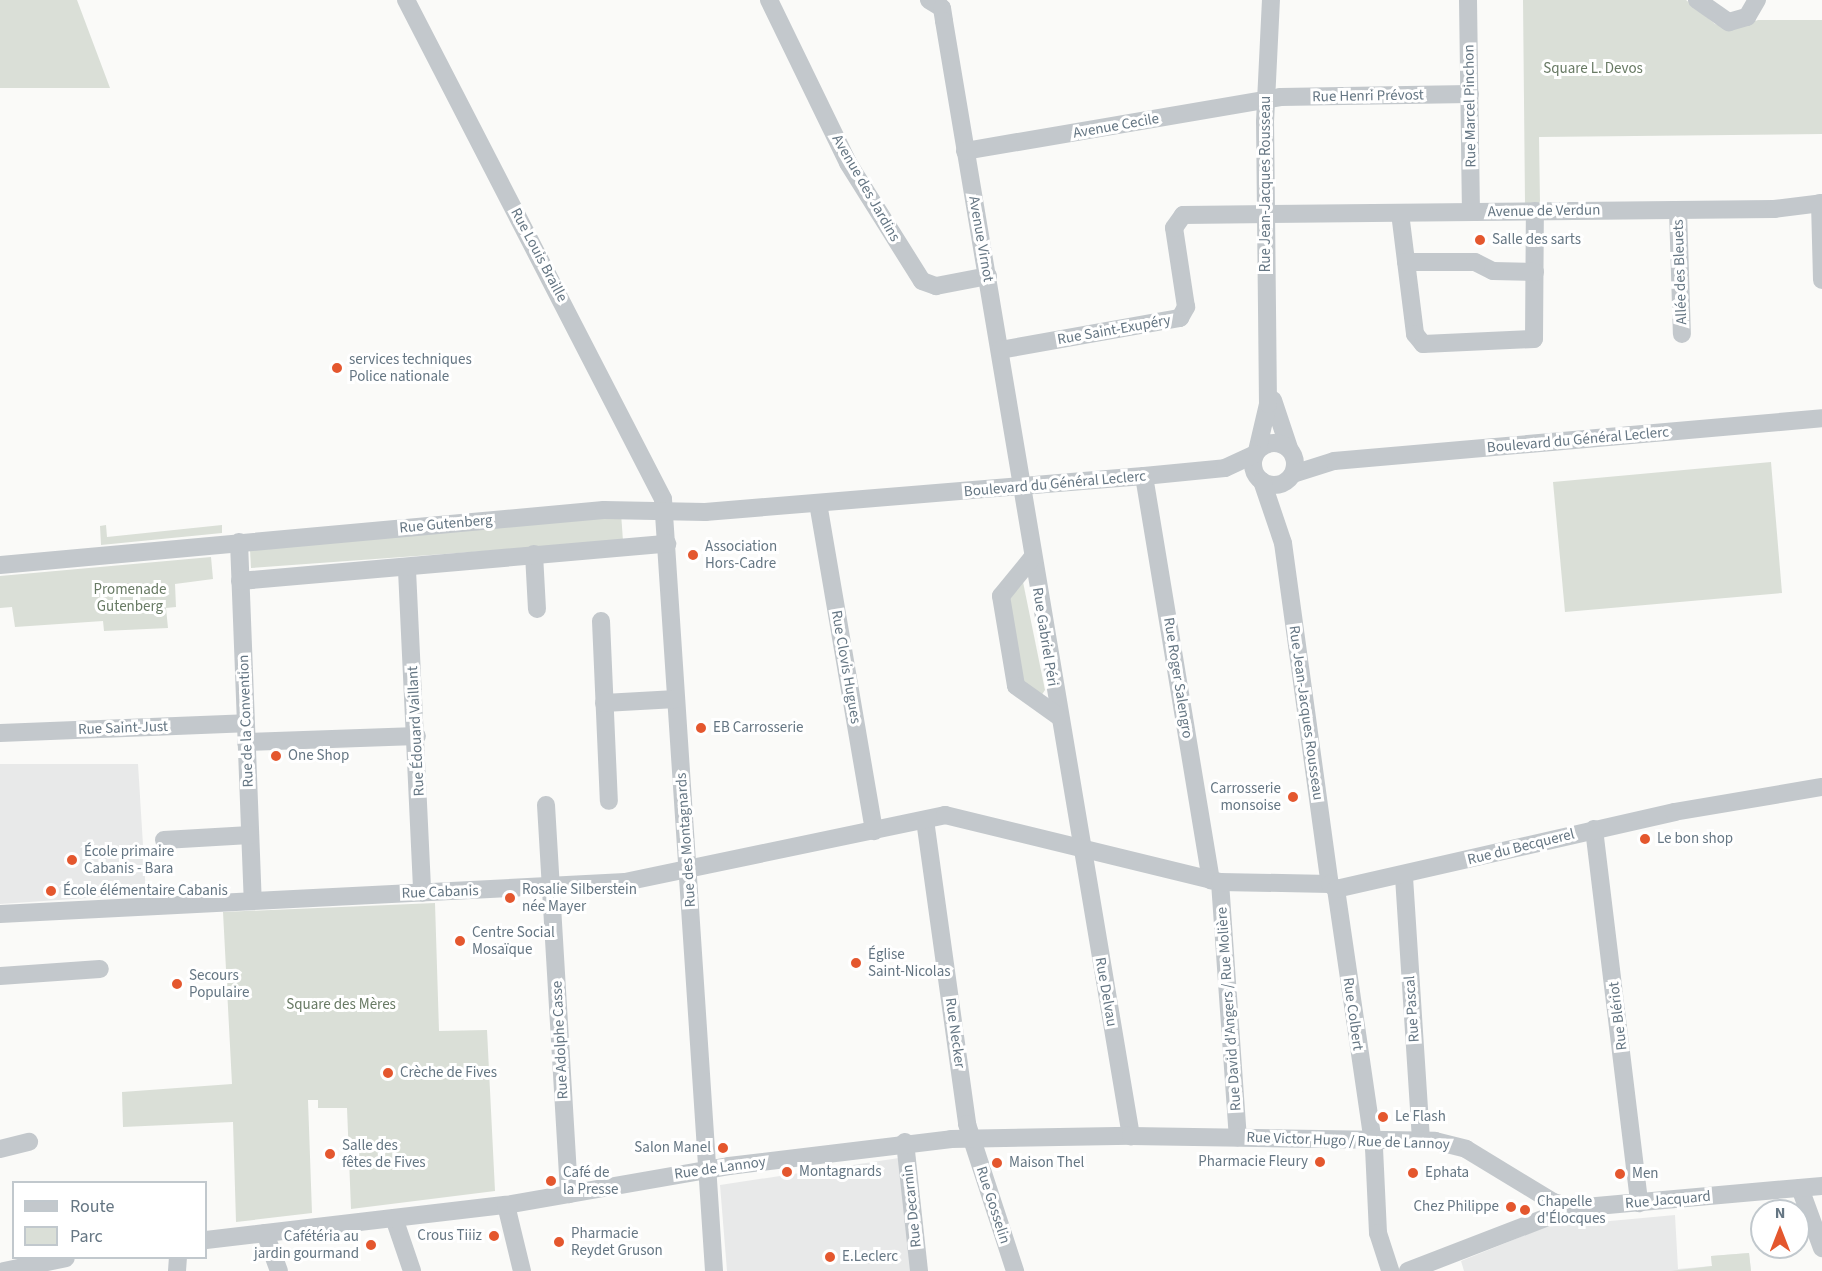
<!DOCTYPE html>
<meta charset="utf-8">
<style>
body{margin:0}
#map{position:relative;width:1822px;height:1271px;overflow:hidden;background:#fafaf8;font-family:"Source Sans 3",sans-serif}
div>[style]{position:absolute}
[style*='--x']{left:calc(var(--x)*1px);top:calc(var(--y)*1px);width:calc(var(--w)*1px);rotate:calc(var(--a)*1deg)}
.built>*{inset:0;background:#e8e9e9}
.green>*{inset:0;background:#dadfd7}
.minor>*{height:18px;margin:-9px;padding:0 9px;transform-origin:9px;border-radius:9px;background:#c3c8cc}
.minor>.ring{margin:-9px;padding:0;box-sizing:content-box;background:none;border:18px solid #c3c8cc;border-radius:50%}
.dots>*{width:16px;height:16px;translate:-50% -50%;box-sizing:border-box;border:3px solid #fff;border-radius:50%}
span{translate:-50% -50%;white-space:nowrap;text-align:center;line-height:1.15;-webkit-text-stroke:6px #fff;paint-order:stroke}
.park-label{font-size:15px;color:#687a64}
.street-label{font-size:15px;color:#657683}
.poi-label{font-size:15px;color:#657683}
.left{translate:0 -50%;text-align:left}
.right{translate:-100% -50%;text-align:right}
.legend{position:absolute;left:12px;top:1181px;width:195px;height:78px;box-sizing:border-box;background:#fff;border:2px solid #c1c8cd;margin:0;padding:8px 10px;list-style:none;font-size:18px;color:#657683}
.legend li{display:flex;align-items:center;gap:12px;height:30px}
.legend b{width:30px;border:2px solid #c1c8cd}
.north{position:absolute;left:1750px;top:1199px;width:60px;height:60px;box-sizing:border-box;background:#fff;border:2px solid #c1c8cd;border-radius:50%;rotate:0deg;font-size:16px;font-weight:700;line-height:24px;text-align:center;color:#657683}
.north::after{content:'';display:block;margin:auto;width:21px;height:27px;background:#e4572e;clip-path:polygon(50% 0,100% 100%,50% 72%,0 100%)}
</style>
<div id="map">
<div class="built">
<div style="clip-path:polygon(0 764px,138px 764px,146px 894px,0 904px)"></div>
<div style="clip-path:polygon(899px 1158px,912px 1271px,727px 1271px,720px 1185px)"></div>
<div style="clip-path:polygon(1675px 1215px,1678px 1269px,1712px 1266px,1711px 1256px,1749px 1253px,1751px 1271px,1464px 1271px,1461px 1261px,1545px 1227px)"></div>
</div>
<div class="green">
<div style="clip-path:polygon(0 0,77px 0,110px 88px,0 88px)"></div>
<div style="clip-path:polygon(1523px 0,1686px 0,1715px 24px,1734px 29px,1758px 20px,1822px 20px,1822px 134px,1539px 137px,1540px 203px,1525px 203px)"></div>
<div style="clip-path:polygon(1771px 462px,1782px 593px,1565px 612px,1553px 482px)"></div>
<div style="clip-path:polygon(621px 513px,623px 541px,251px 568px,250px 550px)"></div>
<div style="clip-path:polygon(106px 525px,107px 537px,222px 525px,222px 533px,101px 545px,100px 526px)"></div>
<div style="clip-path:polygon(211px 557px,213px 579px,175px 584px,176px 607px,166px 608px,168px 628px,104px 631px,103px 621px,15px 627px,12px 607px,0 608px,0 576px)"></div>
<div style="clip-path:polygon(1023px 582px,1045px 690px,1041px 696px,1021px 682px,1006px 600px)"></div>
<div style="clip-path:polygon(435px 903px,439px 1031px,487px 1030px,495px 1191px,351px 1209px,347px 1108px,318px 1108px,318px 1100px,308px 1100px,312px 1213px,236px 1222px,233px 1122px,123px 1127px,122px 1092px,232px 1084px,223px 912px)"></div>
<div style="clip-path:polygon(1749px 1253px,1751px 1271px,1671px 1271px,1712px 1266px,1711px 1256px)"></div>
</div>
<div class="minor">
<div style="--x:406;--y:0;--w:561;--a:62.75"></div>
<div style="--x:663;--y:499;--w:774;--a:86.22"></div>
<div style="--x:769;--y:0;--w:181;--a:64.1"></div>
<div style="--x:848;--y:163;--w:139;--a:57.9"></div>
<div style="--x:922;--y:281;--w:15;--a:20"></div>
<div style="--x:936;--y:286;--w:53;--a:-10.9"></div>
<div style="--x:929;--y:0;--w:15;--a:32"></div>
<div style="--x:942;--y:8;--w:13;--a:81"></div>
<div style="--x:944;--y:21;--w:1131;--a:80.48"></div>
<div style="--x:1468;--y:0;--w:212;--a:89.2"></div>
<div style="--x:1697;--y:0;--w:39;--a:35"></div>
<div style="--x:1729;--y:22;--w:19;--a:-16"></div>
<div style="--x:1747;--y:17;--w:20;--a:-60"></div>
<div style="--x:965;--y:151;--w:320;--a:-9.7"></div>
<div style="--x:1280;--y:97;--w:190;--a:-0.9"></div>
<div style="--x:1820;--y:203;--w:77;--a:88.5"></div>
<div style="--x:1678;--y:210;--w:124;--a:88.2"></div>
<div style="--x:1400;--y:213;--w:122;--a:82.9"></div>
<div style="--x:1415;--y:334;--w:13;--a:51"></div>
<div style="--x:1423;--y:344;--w:111;--a:-2.6"></div>
<div style="--x:1534;--y:339;--w:128;--a:-89.6"></div>
<div style="--x:1406;--y:262;--w:69;--a:0"></div>
<div style="--x:1475;--y:262;--w:20;--a:27"></div>
<div style="--x:1493;--y:271;--w:42;--a:1.4"></div>
<div style="--x:1000;--y:350;--w:183;--a:-10.1"></div>
<div style="--x:1180;--y:318;--w:13;--a:-61"></div>
<div style="--x:1186;--y:307;--w:80;--a:-98.6"></div>
<div style="--x:1174;--y:228;--w:16;--a:-55"></div>
<div style="--x:1183;--y:215;--w:591;--a:-0.58"></div>
<div style="--x:1774;--y:209;--w:48;--a:-7.1"></div>
<div style="--x:1273;--y:400;--w:51;--a:71.6"></div>
<div class="ring" style="left:1253px;top:443px;width:24px;height:24px"></div>
<div style="--x:1257;--y:451;--w:48;--a:-76.8"></div>
<div style="--x:1268;--y:404;--w:282;--a:-90.6"></div>
<div style="--x:1265;--y:122;--w:122;--a:-87.2"></div>
<div style="--x:1293;--y:474;--w:43;--a:-17.6"></div>
<div style="--x:1334;--y:461;--w:490;--a:-5"></div>
<div style="--x:1144;--y:476;--w:410;--a:80.6"></div>
<div style="--x:1262;--y:481;--w:65;--a:71.3"></div>
<div style="--x:1283;--y:543;--w:344;--a:82.2"></div>
<div style="--x:818;--y:503;--w:333;--a:80.3"></div>
<div style="--x:239;--y:542;--w:358;--a:87.8"></div>
<div style="--x:534;--y:554;--w:55;--a:86.9"></div>
<div style="--x:1032;--y:558;--w:49;--a:129.2"></div>
<div style="--x:1001;--y:596;--w:91;--a:80.5"></div>
<div style="--x:1016;--y:686;--w:52;--a:35.5"></div>
<div style="--x:0;--y:565;--w:606;--a:-5.2"></div>
<div style="--x:604;--y:510;--w:101;--a:1.1"></div>
<div style="--x:705;--y:512;--w:440;--a:-4.7"></div>
<div style="--x:1144;--y:476;--w:81;--a:-5.6"></div>
<div style="--x:1225;--y:468;--w:33;--a:-25"></div>
<div style="--x:407;--y:570;--w:323;--a:87.3"></div>
<div style="--x:240;--y:581;--w:429;--a:-5"></div>
<div style="--x:601;--y:621;--w:180;--a:87.5"></div>
<div style="--x:604;--y:703;--w:72;--a:-3.2"></div>
<div style="--x:0;--y:733;--w:245;--a:-2.3"></div>
<div style="--x:246;--y:742;--w:171;--a:-2"></div>
<div style="--x:546;--y:805;--w:390;--a:86.6"></div>
<div style="--x:925;--y:820;--w:307;--a:82.1"></div>
<div style="--x:967;--y:1124;--w:155;--a:71.9"></div>
<div style="--x:1594;--y:829;--w:377;--a:83.1"></div>
<div style="--x:164;--y:840;--w:86;--a:-3.3"></div>
<div style="--x:1404;--y:877;--w:265;--a:86.3"></div>
<div style="--x:1220;--y:882;--w:256;--a:86"></div>
<div style="--x:1336;--y:889;--w:262;--a:81.7"></div>
<div style="--x:1374;--y:1148;--w:85;--a:87.3"></div>
<div style="--x:1378;--y:1233;--w:40;--a:72"></div>
<div style="--x:0;--y:914;--w:626;--a:-2.93"></div>
<div style="--x:625;--y:882;--w:327;--a:-11.8"></div>
<div style="--x:945;--y:815;--w:283;--a:13.7"></div>
<div style="--x:1220;--y:882;--w:110;--a:1"></div>
<div style="--x:1330;--y:884;--w:8;--a:40"></div>
<div style="--x:1336;--y:889;--w:347;--a:-12.8"></div>
<div style="--x:1674;--y:812;--w:150;--a:-9.6"></div>
<div style="--x:0;--y:976;--w:100;--a:-4"></div>
<div style="--x:905;--y:1142;--w:130;--a:83.8"></div>
<div style="--x:0;--y:1149;--w:30;--a:-14"></div>
<div style="--x:1800;--y:1188;--w:64;--a:69.9"></div>
<div style="--x:506;--y:1205;--w:68;--a:76.4"></div>
<div style="--x:394;--y:1218;--w:56;--a:71.2"></div>
<div style="--x:265;--y:1233;--w:40;--a:69.8"></div>
<div style="--x:206;--y:1240;--w:302;--a:-6.7"></div>
<div style="--x:506;--y:1205;--w:226;--a:-9.9"></div>
<div style="--x:729;--y:1166;--w:224;--a:-6.9"></div>
<div style="--x:951;--y:1139;--w:180;--a:-1"></div>
<div style="--x:1131;--y:1136;--w:304;--a:0.9"></div>
<div style="--x:1435;--y:1141;--w:32;--a:14"></div>
<div style="--x:1466;--y:1149;--w:102;--a:31.3"></div>
<div style="--x:1553;--y:1202;--w:22;--a:16"></div>
<div style="--x:1574;--y:1208;--w:249;--a:-5.1"></div>
<div style="--x:4;--y:1271;--w:63;--a:-11.8"></div>
<div style="--x:177;--y:1271;--w:13;--a:-86"></div>
<div style="--x:1408;--y:1271;--w:173;--a:-21.1"></div>
</div>
<div class="dots">
<div style="left:1480px;top:240px;background:#e4572e"></div>
<div style="left:337px;top:368px;background:#e4572e"></div>
<div style="left:693px;top:555px;background:#e4572e"></div>
<div style="left:701px;top:728px;background:#e4572e"></div>
<div style="left:276px;top:756px;background:#e4572e"></div>
<div style="left:1293px;top:797px;background:#e4572e"></div>
<div style="left:1645px;top:839px;background:#e4572e"></div>
<div style="left:72px;top:860px;background:#e4572e"></div>
<div style="left:51px;top:891px;background:#e4572e"></div>
<div style="left:510px;top:898px;background:#e4572e"></div>
<div style="left:460px;top:941px;background:#e4572e"></div>
<div style="left:856px;top:963px;background:#e4572e"></div>
<div style="left:177px;top:984px;background:#e4572e"></div>
<div style="left:388px;top:1073px;background:#e4572e"></div>
<div style="left:1383px;top:1117px;background:#e4572e"></div>
<div style="left:723px;top:1148px;background:#e4572e"></div>
<div style="left:330px;top:1154px;background:#e4572e"></div>
<div style="left:1320px;top:1162px;background:#e4572e"></div>
<div style="left:997px;top:1163px;background:#e4572e"></div>
<div style="left:787px;top:1172px;background:#e4572e"></div>
<div style="left:1413px;top:1173px;background:#e4572e"></div>
<div style="left:1620px;top:1174px;background:#e4572e"></div>
<div style="left:551px;top:1181px;background:#e4572e"></div>
<div style="left:1511px;top:1207px;background:#e4572e"></div>
<div style="left:1525px;top:1210px;background:#e4572e"></div>
<div style="left:494px;top:1236px;background:#e4572e"></div>
<div style="left:559px;top:1242px;background:#e4572e"></div>
<div style="left:371px;top:1245px;background:#e4572e"></div>
<div style="left:830px;top:1257px;background:#e4572e"></div>
</div>
<div class="park-label">
<span style="left:1593px;top:69px">Square L. Devos</span>
<span style="left:130px;top:598px">Promenade<br>Gutenberg</span>
<span style="left:341px;top:1005px">Square des Mères</span>
</div>
<div class="street-label">
<span style="left:1368px;top:96px;rotate:-1deg">Rue Henri Prévost</span>
<span style="left:1470px;top:106px;rotate:-91deg">Rue Marcel Pinchon</span>
<span style="left:1116px;top:126px;rotate:-10deg">Avenue Cecile</span>
<span style="left:1266px;top:184px;rotate:-90deg">Rue Jean-Jacques Rousseau</span>
<span style="left:866px;top:188px;rotate:60deg">Avenue des Jardins</span>
<span style="left:1544px;top:211px;rotate:-1deg">Avenue de Verdun</span>
<span style="left:981px;top:239px;rotate:80deg">Avenue Virnot</span>
<span style="left:539px;top:255px;rotate:62deg">Rue Louis Braille</span>
<span style="left:1680px;top:272px;rotate:-92deg">Allée des Bleuets</span>
<span style="left:1114px;top:330px;rotate:-10deg">Rue Saint-Exupéry</span>
<span style="left:1578px;top:440px;rotate:-5deg">Boulevard du Général Leclerc</span>
<span style="left:1055px;top:484px;rotate:-5deg">Boulevard du Général Leclerc</span>
<span style="left:446px;top:524px;rotate:-5deg">Rue Gutenberg</span>
<span style="left:1045px;top:637px;rotate:81deg">Rue Gabriel Péri</span>
<span style="left:846px;top:667px;rotate:80deg">Rue Clovis Hugues</span>
<span style="left:1178px;top:678px;rotate:81deg">Rue Roger Salengro</span>
<span style="left:1306px;top:713px;rotate:82deg">Rue Jean-Jacques Rousseau</span>
<span style="left:246px;top:721px;rotate:-92deg">Rue de la Convention</span>
<span style="left:123px;top:728px;rotate:-2deg">Rue Saint-Just</span>
<span style="left:416px;top:731px;rotate:-93deg">Rue Édouard Vaillant</span>
<span style="left:686px;top:840px;rotate:-94deg">Rue des Montagnards</span>
<span style="left:1521px;top:847px;rotate:-14deg">Rue du Becquerel</span>
<span style="left:440px;top:892px;rotate:-2deg">Rue Cabanis</span>
<span style="left:1106px;top:992px;rotate:80deg">Rue Delvau</span>
<span style="left:1229px;top:1009px;rotate:-94deg">Rue David d'Angers / Rue Molière</span>
<span style="left:1412px;top:1009px;rotate:-94deg">Rue Pascal</span>
<span style="left:1353px;top:1014px;rotate:82deg">Rue Colbert</span>
<span style="left:1618px;top:1016px;rotate:-97deg">Rue Blériot</span>
<span style="left:955px;top:1033px;rotate:82deg">Rue Necker</span>
<span style="left:560px;top:1040px;rotate:-93deg">Rue Adolphe Casse</span>
<span style="left:1348px;top:1141px;rotate:2deg">Rue Victor Hugo / Rue de Lannoy</span>
<span style="left:720px;top:1168px;rotate:-8deg">Rue de Lannoy</span>
<span style="left:1668px;top:1200px;rotate:-5deg">Rue Jacquard</span>
<span style="left:993px;top:1205px;rotate:72deg">Rue Gosselin</span>
<span style="left:912px;top:1206px;rotate:-96deg">Rue Decarnin</span>
</div>
<div class="poi-label">
<span class="left" style="left:1492px;top:240px">Salle des sarts</span>
<span class="left" style="left:349px;top:368px">services techniques<br>Police nationale</span>
<span class="left" style="left:705px;top:555px">Association<br>Hors-Cadre</span>
<span class="left" style="left:713px;top:728px">EB Carrosserie</span>
<span class="left" style="left:288px;top:756px">One Shop</span>
<span class="right" style="left:1281px;top:797px">Carrosserie<br>monsoise</span>
<span class="left" style="left:1657px;top:839px">Le bon shop</span>
<span class="left" style="left:84px;top:860px">École primaire<br>Cabanis - Bara</span>
<span class="left" style="left:522px;top:898px">Rosalie Silberstein<br>née Mayer</span>
<span class="left" style="left:63px;top:891px">École élémentaire Cabanis</span>
<span class="left" style="left:472px;top:941px">Centre Social<br>Mosaïque</span>
<span class="left" style="left:868px;top:963px">Église<br>Saint-Nicolas</span>
<span class="left" style="left:189px;top:984px">Secours<br>Populaire</span>
<span class="left" style="left:400px;top:1073px">Crèche de Fives</span>
<span class="left" style="left:1395px;top:1117px">Le Flash</span>
<span class="left" style="left:342px;top:1154px">Salle des<br>fêtes de Fives</span>
<span class="right" style="left:711px;top:1148px">Salon Manel</span>
<span class="right" style="left:1308px;top:1162px">Pharmacie Fleury</span>
<span class="left" style="left:1009px;top:1163px">Maison Thel</span>
<span class="left" style="left:563px;top:1181px">Café de<br>la Presse</span>
<span class="left" style="left:799px;top:1172px">Montagnards</span>
<span class="left" style="left:1425px;top:1173px">Ephata</span>
<span class="left" style="left:1632px;top:1174px">Men</span>
<span class="left" style="left:1537px;top:1210px">Chapelle<br>d'Élocques</span>
<span class="right" style="left:1499px;top:1207px">Chez Philippe</span>
<span class="left" style="left:571px;top:1242px">Pharmacie<br>Reydet Gruson</span>
<span class="right" style="left:359px;top:1245px">Cafétéria au<br>jardin gourmand</span>
<span class="right" style="left:482px;top:1236px">Crous Tiiiz</span>
<span class="left" style="left:842px;top:1257px">E.Leclerc</span>
</div>
<ul class="legend">
<li><b style="height:8px;background:#c3c8cc"></b>Route</li>
<li><b style="height:16px;background:#dadfd7"></b>Parc</li>
</ul>
<div class="north">N</div>
</div>
